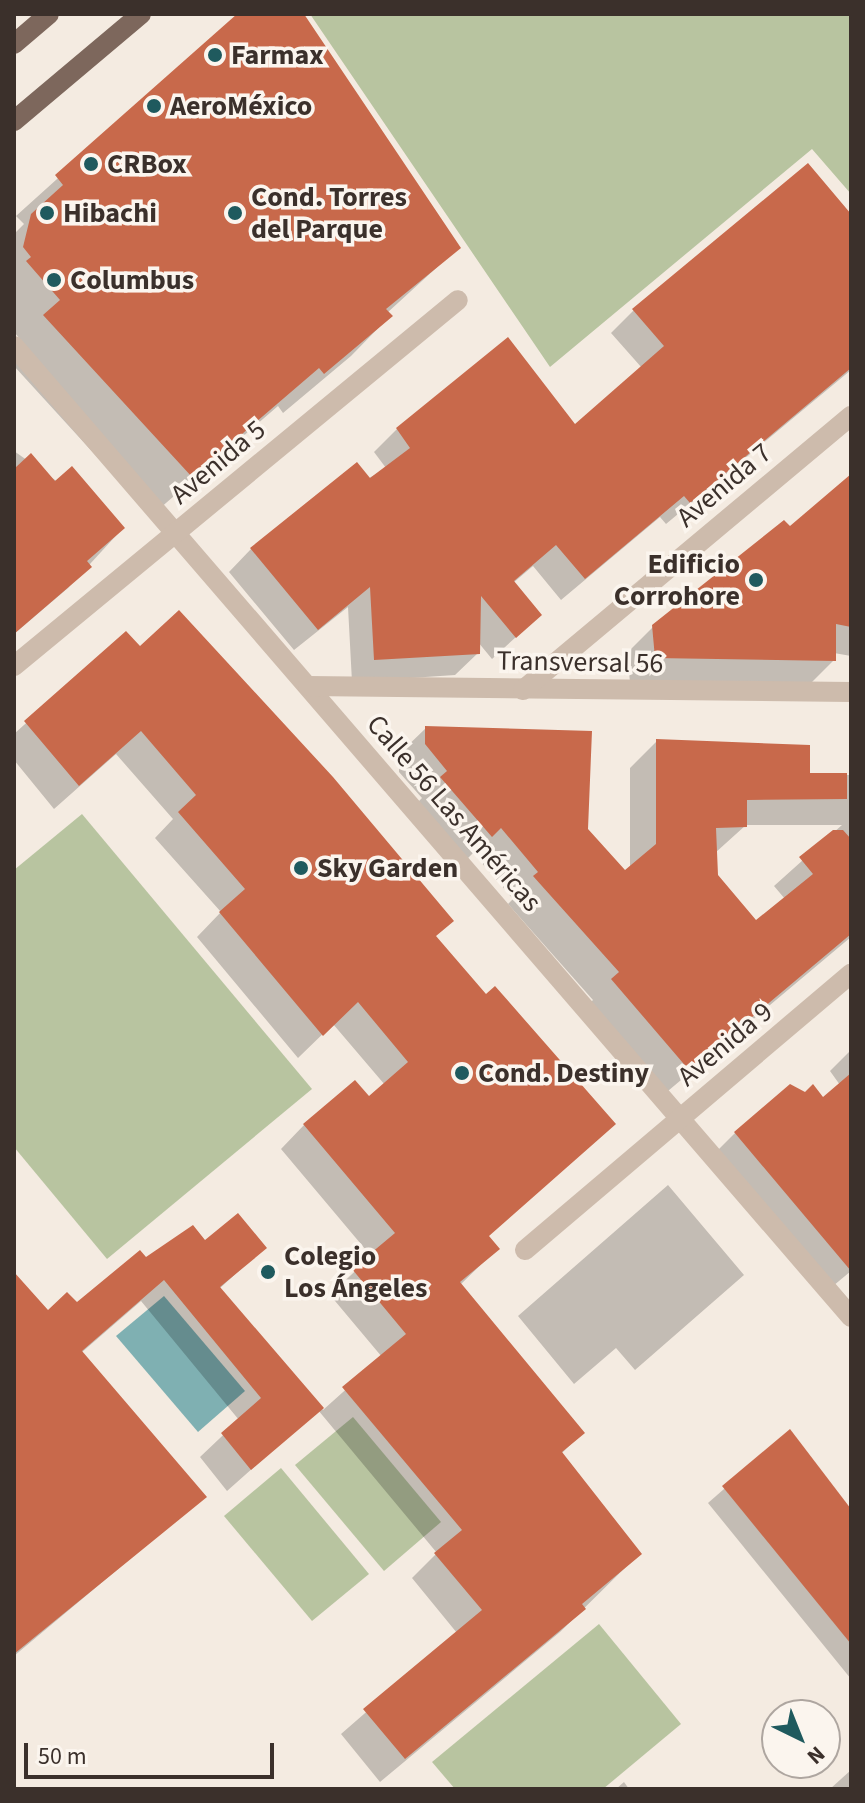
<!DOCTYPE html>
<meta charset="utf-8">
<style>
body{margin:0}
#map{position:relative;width:865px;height:1803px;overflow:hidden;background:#f4ebe1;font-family:"Source Sans 3",sans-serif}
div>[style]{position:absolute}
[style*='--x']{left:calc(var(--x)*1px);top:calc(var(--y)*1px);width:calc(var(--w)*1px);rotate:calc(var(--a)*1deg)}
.green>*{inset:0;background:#b8c4a0}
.water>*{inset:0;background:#7fb0b2}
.shadow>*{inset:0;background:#0003}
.building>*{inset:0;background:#c8694b}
.minor>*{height:20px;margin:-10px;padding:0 10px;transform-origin:10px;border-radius:10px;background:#cdbbac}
.major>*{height:20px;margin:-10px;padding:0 10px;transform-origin:10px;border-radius:10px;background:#7d675c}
.dots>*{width:22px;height:22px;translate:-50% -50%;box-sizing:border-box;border:4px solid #fbf5ee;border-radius:50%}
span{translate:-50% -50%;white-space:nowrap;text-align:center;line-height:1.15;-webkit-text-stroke:7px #fbf5ee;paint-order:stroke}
.poi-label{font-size:28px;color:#3b302b;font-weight:700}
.left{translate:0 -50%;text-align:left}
.right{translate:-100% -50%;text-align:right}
.street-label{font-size:28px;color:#3b302b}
.frame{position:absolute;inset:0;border:16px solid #3b302b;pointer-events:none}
.north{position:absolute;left:761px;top:1699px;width:80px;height:80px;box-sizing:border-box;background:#fbf5ee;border:2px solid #aea6a0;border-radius:50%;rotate:137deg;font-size:22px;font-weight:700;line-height:32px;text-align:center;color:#3b302b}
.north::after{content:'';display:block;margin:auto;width:28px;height:36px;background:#1f5a5e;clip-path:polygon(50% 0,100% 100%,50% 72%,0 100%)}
.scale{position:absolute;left:24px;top:1743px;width:250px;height:36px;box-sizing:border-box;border:4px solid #3b302b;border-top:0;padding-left:10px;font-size:24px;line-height:28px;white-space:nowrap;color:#3b302b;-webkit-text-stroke:6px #fbf5ee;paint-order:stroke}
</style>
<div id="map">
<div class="green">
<div style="clip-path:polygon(310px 14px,851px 14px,851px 194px,812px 149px,550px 367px)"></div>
<div style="clip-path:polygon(82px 814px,312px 1089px,107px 1259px,14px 1147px,14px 870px)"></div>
<div style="clip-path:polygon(353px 1417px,441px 1522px,384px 1571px,295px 1465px)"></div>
<div style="clip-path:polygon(281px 1468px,369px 1574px,312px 1621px,224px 1516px)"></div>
<div style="clip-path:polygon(599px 1624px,681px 1724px,603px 1789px,455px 1789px,432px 1762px)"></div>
</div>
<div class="water">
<div style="clip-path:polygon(164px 1296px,245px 1391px,198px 1432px,116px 1336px)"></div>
</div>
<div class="shadow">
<div style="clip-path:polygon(240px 14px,300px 14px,458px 248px,387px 313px,390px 316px,351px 356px,283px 413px,278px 406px,151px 516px,14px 366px,14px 346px,21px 340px,14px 332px,14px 234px,24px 224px,16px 216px)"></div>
<div style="clip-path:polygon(851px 217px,851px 370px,666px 524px,660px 517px,561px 600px,533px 566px,513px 583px,540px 615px,492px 659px,478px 642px,478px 653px,455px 675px,352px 682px,348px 607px,294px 650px,229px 572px,251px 549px,386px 468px,374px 452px,397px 429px,574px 427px,642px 368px,611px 333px,634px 310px)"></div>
<div style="clip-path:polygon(14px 451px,123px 528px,68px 588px,14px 634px)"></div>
<div style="clip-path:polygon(851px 476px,851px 656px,834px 653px,834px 660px,808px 686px,630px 682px,627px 653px,653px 627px,790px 529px)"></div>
<div style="clip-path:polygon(126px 633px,435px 937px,487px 1237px,497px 1249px,460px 1285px,582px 1433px,561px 1454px,639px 1554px,560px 1632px,380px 1782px,341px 1734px,457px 1633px,412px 1578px,437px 1553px,318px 1410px,227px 1491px,200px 1457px,239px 1420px,141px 1301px,81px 1353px,204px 1497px,14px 1656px,14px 1275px,48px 1313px,77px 1305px,145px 1260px,205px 1243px,264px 1248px,219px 1289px,323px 1410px,382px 1357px,330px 1295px,371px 1256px,281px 1149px,304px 1125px,369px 1099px,385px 1085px,333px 1024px,298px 1058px,197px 937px,221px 912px,155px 838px,173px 819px,116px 754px,54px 809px,14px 760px,14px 734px)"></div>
<div style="clip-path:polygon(evenodd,426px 728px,586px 829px,625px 873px,630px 868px,630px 768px,657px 741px,808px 775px,851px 775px,851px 937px,662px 1096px,586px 1007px,593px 1000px,508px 904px,513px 899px,473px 853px,464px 862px,415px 805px,422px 798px,399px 772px,399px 754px,426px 728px,746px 825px,842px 825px,774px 886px,785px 899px,756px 923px,716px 876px,715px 853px,746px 825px)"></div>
<div style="clip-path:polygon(851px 1050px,851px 1271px,827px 1291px,713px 1155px,735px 1133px,823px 1100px,840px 1085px,830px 1071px)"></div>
<div style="clip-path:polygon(668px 1185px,744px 1275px,635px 1370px,616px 1348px,574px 1384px,518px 1316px)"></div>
<div style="clip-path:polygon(789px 1432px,851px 1512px,851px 1679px,708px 1503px)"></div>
<div style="clip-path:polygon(851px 1770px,851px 1789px,830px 1789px)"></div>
<div style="clip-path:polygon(624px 1782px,629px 1789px,616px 1789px)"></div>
</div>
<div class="building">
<div style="clip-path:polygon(237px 14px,304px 14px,461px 248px,386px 309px,393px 316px,324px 374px,319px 368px,192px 477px,43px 315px,60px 300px,26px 261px,31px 257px,23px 247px,31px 214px,63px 185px,55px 175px)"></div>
<div style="clip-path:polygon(808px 163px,851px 214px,851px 368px,690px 503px,684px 496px,585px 579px,556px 545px,514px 581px,542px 615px,516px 638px,481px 596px,480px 654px,374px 660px,370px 587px,318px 630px,250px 548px,357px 462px,370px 478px,410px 448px,396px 428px,508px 337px,575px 424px,664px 346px,632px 309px)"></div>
<div style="clip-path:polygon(31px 453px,55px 481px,72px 466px,125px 528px,87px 561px,92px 567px,14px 634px,14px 469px)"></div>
<div style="clip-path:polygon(851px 474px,851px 627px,836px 624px,836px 661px,655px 658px,652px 625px,784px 520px,790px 526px)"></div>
<div style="clip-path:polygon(179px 610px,333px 777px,454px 921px,436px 936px,486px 994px,495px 986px,616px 1124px,489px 1236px,500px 1249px,460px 1282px,585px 1433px,562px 1452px,642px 1554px,582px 1604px,586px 1609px,405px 1759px,363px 1709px,482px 1610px,434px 1553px,462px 1530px,342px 1387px,406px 1334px,352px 1269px,395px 1233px,303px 1124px,355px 1080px,369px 1096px,408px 1062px,358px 1002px,323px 1036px,219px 912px,245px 889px,178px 812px,196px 795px,141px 731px,79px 786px,24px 721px,126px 631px,140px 646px)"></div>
<div style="clip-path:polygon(425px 726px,592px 731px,588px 829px,625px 870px,656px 844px,656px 739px,810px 745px,810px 773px,847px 773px,847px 799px,747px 800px,747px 827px,716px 828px,718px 875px,756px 920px,813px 874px,799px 857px,833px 830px,843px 830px,851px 839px,851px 934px,689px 1070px,611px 979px,619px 972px,533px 876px,538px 872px,501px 828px,492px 837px,440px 777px,447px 771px,425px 744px)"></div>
<div style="clip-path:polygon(851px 1073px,851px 1271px,734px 1132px,790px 1084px,805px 1092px,813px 1084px,823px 1097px)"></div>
<div style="clip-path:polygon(238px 1213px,267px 1248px,220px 1287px,324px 1408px,251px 1470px,221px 1433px,261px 1398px,164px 1280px,82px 1351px,207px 1497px,14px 1654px,14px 1272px,48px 1310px,67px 1292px,77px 1302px,140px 1250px,146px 1257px,193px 1225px,205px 1240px)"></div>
<div style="clip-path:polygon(790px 1429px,851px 1509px,851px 1644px,722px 1486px)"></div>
</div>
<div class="minor">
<div style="--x:14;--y:346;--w:1282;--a:49.24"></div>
<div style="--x:14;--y:666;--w:575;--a:-39.5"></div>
<div style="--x:308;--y:686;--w:543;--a:0.63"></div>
<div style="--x:523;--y:690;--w:427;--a:-39.9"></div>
<div style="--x:525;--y:1250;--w:427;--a:-40.3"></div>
</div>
<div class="major">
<div style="--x:14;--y:44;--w:46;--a:-40.6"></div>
<div style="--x:14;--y:121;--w:166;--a:-40.1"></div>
</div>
<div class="dots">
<div style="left:215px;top:55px;background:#1f5a5e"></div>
<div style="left:154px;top:106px;background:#1f5a5e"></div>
<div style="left:91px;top:164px;background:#1f5a5e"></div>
<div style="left:47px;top:213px;background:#1f5a5e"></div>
<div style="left:235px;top:213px;background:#1f5a5e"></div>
<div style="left:54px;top:280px;background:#1f5a5e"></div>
<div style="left:756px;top:580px;background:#1f5a5e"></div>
<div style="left:301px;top:868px;background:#1f5a5e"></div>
<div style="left:462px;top:1073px;background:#1f5a5e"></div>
<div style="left:268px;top:1272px;background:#1f5a5e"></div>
</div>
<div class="poi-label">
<span class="left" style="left:231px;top:55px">Farmax</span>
<span class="left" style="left:170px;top:106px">AeroMéxico</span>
<span class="left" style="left:107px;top:164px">CRBox</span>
<span class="left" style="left:251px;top:213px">Cond. Torres<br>del Parque</span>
<span class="left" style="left:63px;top:213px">Hibachi</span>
<span class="left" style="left:70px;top:280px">Columbus</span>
<span class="right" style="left:740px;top:580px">Edificio<br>Corrohore</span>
<span class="left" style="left:317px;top:868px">Sky Garden</span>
<span class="left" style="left:478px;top:1073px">Cond. Destiny</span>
<span class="left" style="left:284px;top:1272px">Colegio<br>Los Ángeles</span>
</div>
<div class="street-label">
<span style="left:218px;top:462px;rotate:-40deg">Avenida 5</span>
<span style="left:724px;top:485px;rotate:-40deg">Avenida 7</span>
<span style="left:580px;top:662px;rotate:1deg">Transversal 56</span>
<span style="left:454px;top:813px;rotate:49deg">Calle 56 Las Américas</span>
<span style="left:725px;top:1044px;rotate:-40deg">Avenida 9</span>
</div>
<div class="frame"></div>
<div class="north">N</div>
<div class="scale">50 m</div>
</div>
